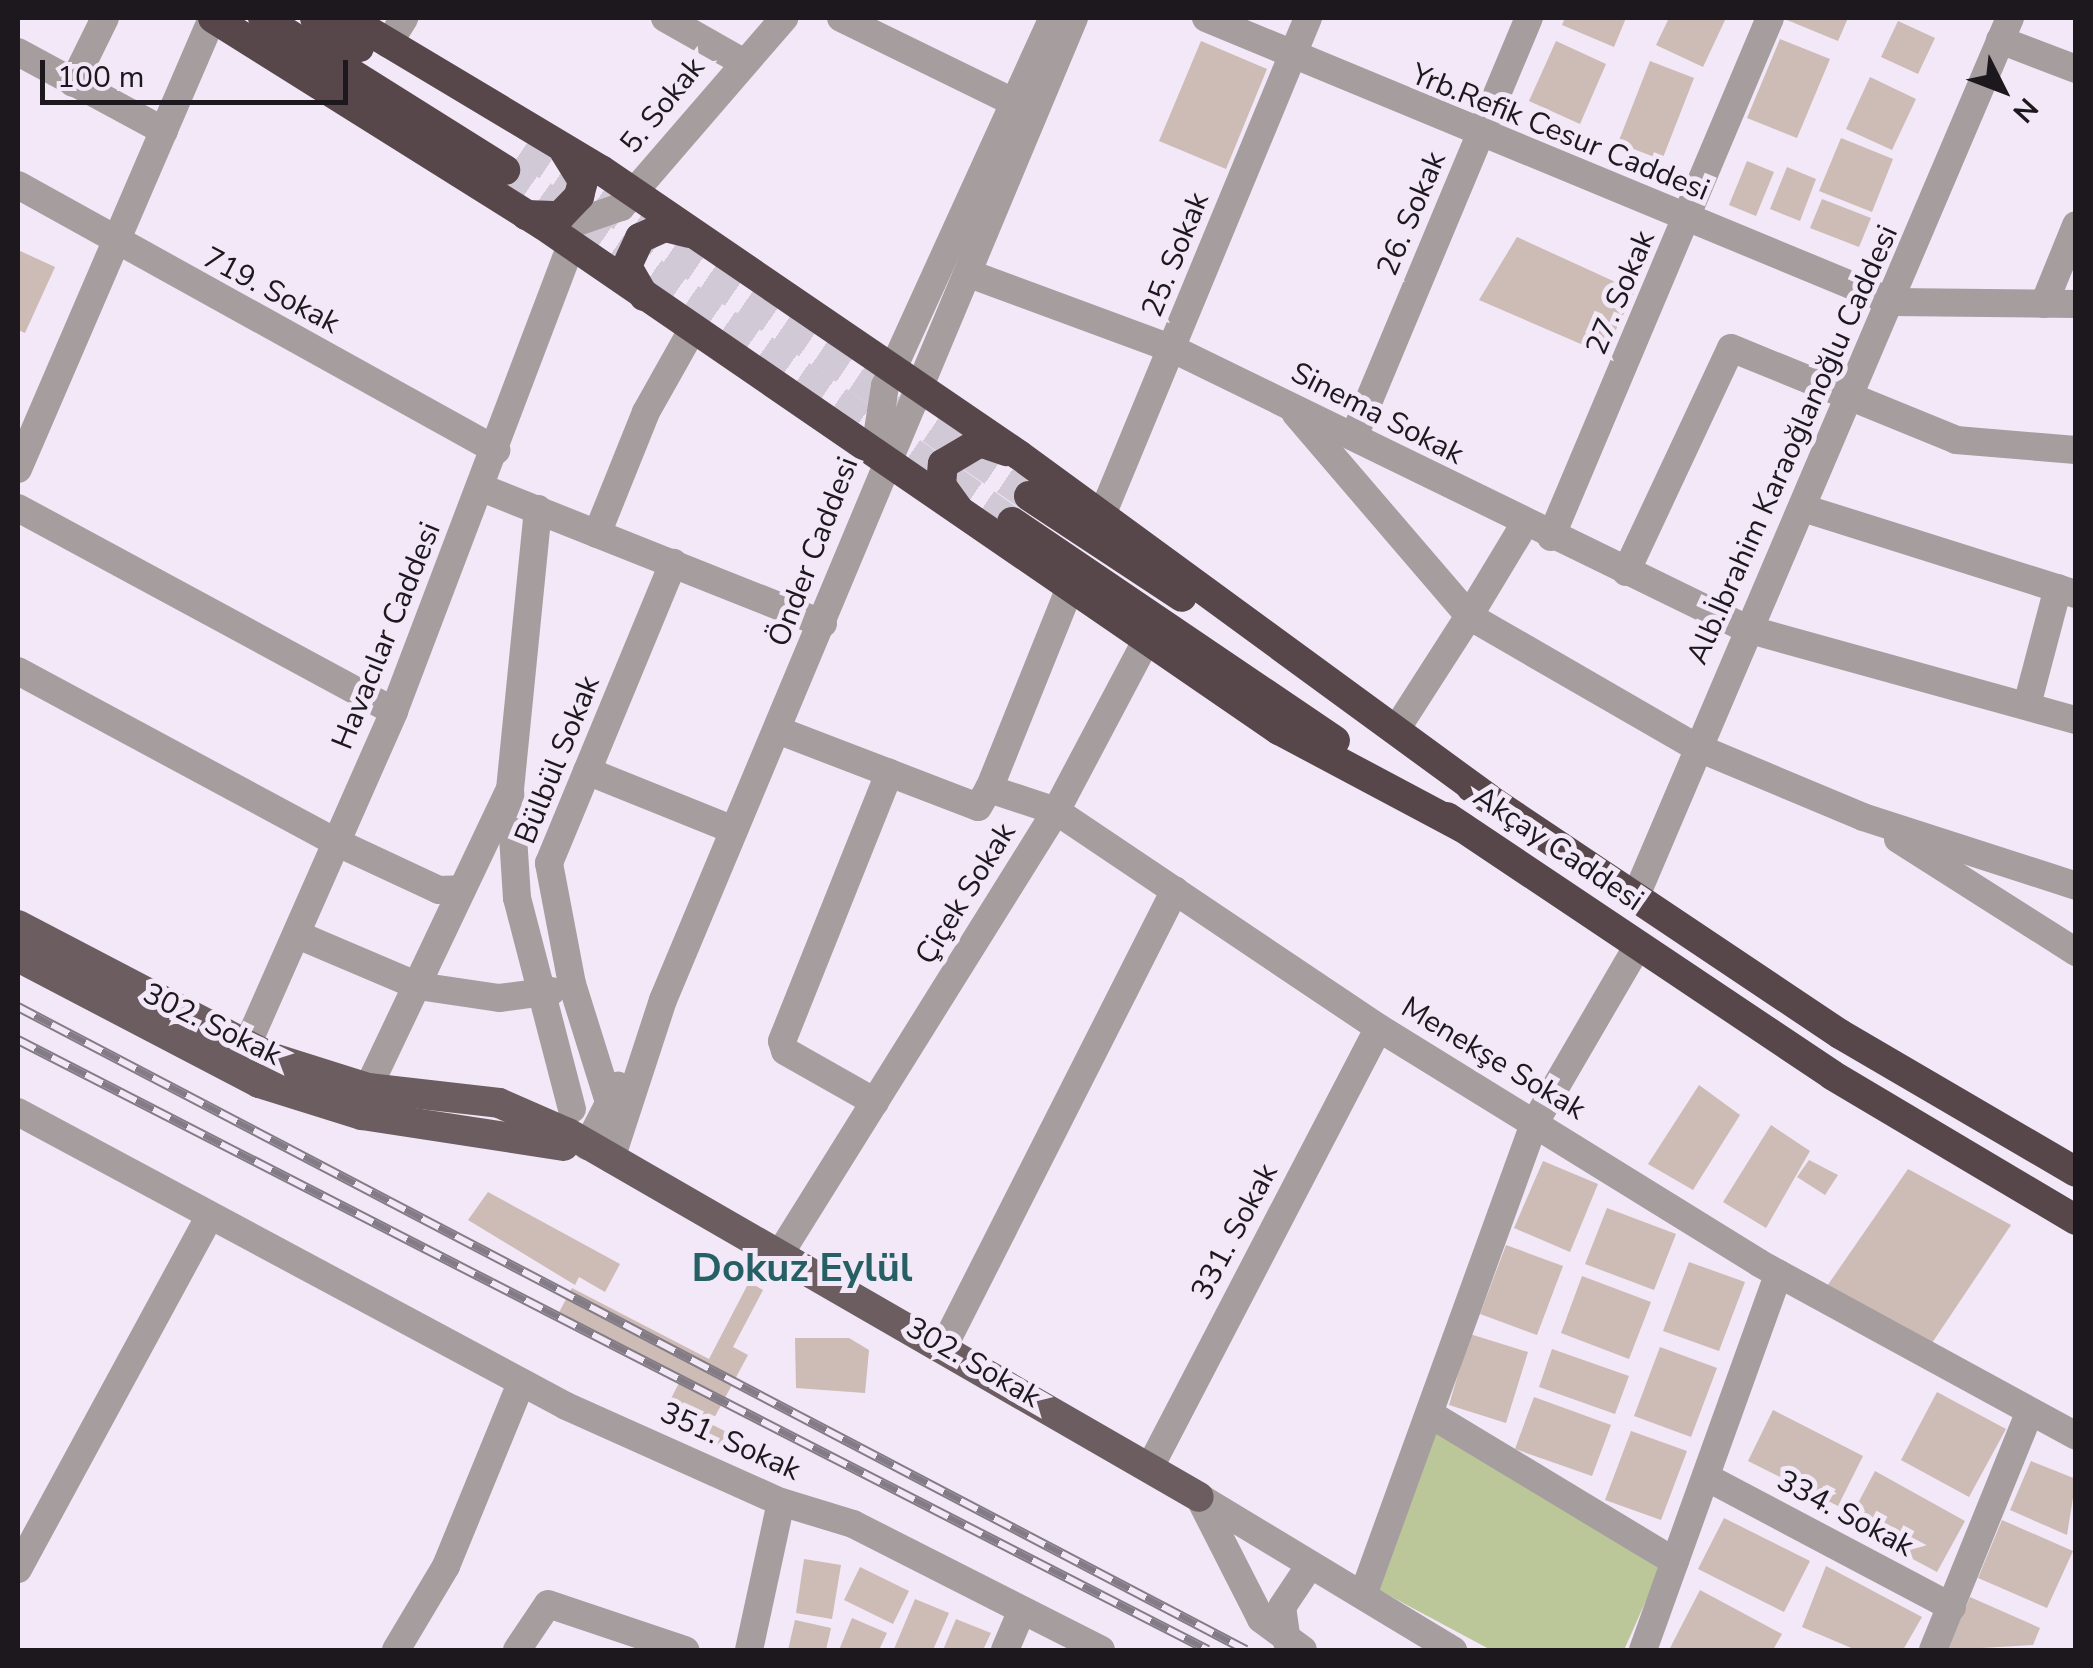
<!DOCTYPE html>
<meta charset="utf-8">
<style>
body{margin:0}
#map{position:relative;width:2093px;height:1668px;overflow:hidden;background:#f2e8f7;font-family:"Nunito Sans",sans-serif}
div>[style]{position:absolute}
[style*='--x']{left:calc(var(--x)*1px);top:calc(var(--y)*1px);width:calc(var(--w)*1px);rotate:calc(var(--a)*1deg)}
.green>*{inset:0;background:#bbc699}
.building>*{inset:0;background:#cdbbb5}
.highway-tunnel>*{height:30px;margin-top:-15px;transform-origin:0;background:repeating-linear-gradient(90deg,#d2c9d6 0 30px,transparent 0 45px)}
.minor>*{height:28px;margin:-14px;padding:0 14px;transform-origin:14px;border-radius:14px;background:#a69d9f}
.major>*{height:30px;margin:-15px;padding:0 15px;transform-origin:15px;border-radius:15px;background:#6c5d61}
.highway>*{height:30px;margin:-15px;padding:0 15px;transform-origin:15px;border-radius:15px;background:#57474b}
.rail>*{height:10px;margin-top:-5px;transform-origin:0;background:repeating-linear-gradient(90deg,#f2e8f7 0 19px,#837c86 0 38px);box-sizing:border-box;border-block:2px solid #837c86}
span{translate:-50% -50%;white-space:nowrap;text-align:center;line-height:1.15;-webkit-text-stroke:10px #f2e8f7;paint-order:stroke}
.street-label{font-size:30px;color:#1c181d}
.district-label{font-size:40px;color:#266065;font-weight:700}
.frame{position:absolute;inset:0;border:20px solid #1c181d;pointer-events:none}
.north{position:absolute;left:1953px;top:40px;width:100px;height:100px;-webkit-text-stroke:8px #f2e8f7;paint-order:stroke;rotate:132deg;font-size:28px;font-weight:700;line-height:40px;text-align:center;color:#1c181d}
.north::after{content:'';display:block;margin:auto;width:35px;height:45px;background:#1c181d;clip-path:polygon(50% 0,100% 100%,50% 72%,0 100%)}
.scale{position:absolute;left:40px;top:60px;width:308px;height:45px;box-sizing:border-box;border:5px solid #1c181d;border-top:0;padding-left:12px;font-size:30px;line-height:35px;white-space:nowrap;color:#1c181d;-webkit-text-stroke:8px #f2e8f7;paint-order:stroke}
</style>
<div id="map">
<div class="green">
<div style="clip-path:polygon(1435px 1430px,1660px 1569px,1624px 1650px,1491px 1650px,1377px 1589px)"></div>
</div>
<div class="building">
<div style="clip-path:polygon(1565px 18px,1626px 18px,1614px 47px,1562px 25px)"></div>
<div style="clip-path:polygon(1669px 18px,1726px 18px,1703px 67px,1656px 45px)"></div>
<div style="clip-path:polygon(1782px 18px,1848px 18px,1838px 41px)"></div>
<div style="clip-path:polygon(1898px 21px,1935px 38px,1918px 74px,1881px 57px)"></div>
<div style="clip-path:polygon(1780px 39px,1830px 59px,1797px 138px,1747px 118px)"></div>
<div style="clip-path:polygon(1201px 41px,1267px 69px,1226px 169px,1159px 141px)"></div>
<div style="clip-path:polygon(1556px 41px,1606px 64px,1580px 124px,1529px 101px)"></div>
<div style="clip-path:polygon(1650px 61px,1694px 78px,1662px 160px,1618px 143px)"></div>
<div style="clip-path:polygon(1870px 77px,1916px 99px,1892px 150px,1846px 129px)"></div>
<div style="clip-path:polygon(1841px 138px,1893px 159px,1872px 212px,1819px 191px)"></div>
<div style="clip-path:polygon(1747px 161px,1774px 172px,1756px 216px,1729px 205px)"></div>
<div style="clip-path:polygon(1787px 167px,1816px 179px,1800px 221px,1770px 209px)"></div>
<div style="clip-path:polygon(1822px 199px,1871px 218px,1859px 247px,1810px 228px)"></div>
<div style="clip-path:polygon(1517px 237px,1635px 291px,1604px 354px,1479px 300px)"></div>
<div style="clip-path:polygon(18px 250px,55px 267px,25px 333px,18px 330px)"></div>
<div style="clip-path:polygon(1699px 1085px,1740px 1115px,1693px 1190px,1648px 1164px)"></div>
<div style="clip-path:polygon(1771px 1125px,1810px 1151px,1766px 1228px,1723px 1202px)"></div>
<div style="clip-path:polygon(1809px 1160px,1838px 1175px,1825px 1195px,1797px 1177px)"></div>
<div style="clip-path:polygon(1543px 1161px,1598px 1184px,1570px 1252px,1514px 1228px)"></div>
<div style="clip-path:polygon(1908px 1169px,2011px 1225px,1928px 1349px,1825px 1289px)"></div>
<div style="clip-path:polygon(488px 1192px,620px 1264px,605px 1292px,579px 1277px,575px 1285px,468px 1220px)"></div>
<div style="clip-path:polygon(1607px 1208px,1676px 1234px,1654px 1290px,1585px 1264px)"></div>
<div style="clip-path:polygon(1506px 1245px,1563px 1266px,1537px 1335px,1480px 1314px)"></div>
<div style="clip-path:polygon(1689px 1262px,1745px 1282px,1719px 1351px,1663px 1331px)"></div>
<div style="clip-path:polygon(1582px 1276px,1651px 1302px,1629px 1359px,1561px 1333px)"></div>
<div style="clip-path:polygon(749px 1282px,763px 1290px,733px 1347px,748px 1355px,711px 1424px,746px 1442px,739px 1456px,662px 1416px,680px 1381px,556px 1318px,572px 1288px,709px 1359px)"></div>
<div style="clip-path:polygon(1470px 1334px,1528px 1352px,1506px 1423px,1449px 1405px)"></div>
<div style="clip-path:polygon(795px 1338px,849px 1338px,869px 1350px,865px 1393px,796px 1388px)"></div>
<div style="clip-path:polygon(1660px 1347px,1717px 1368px,1691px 1437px,1634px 1416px)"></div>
<div style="clip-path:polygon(1552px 1349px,1629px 1376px,1615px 1414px,1539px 1387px)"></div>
<div style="clip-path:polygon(1937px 1392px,2006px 1429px,1969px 1497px,1901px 1460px)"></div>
<div style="clip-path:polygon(1534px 1397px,1611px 1425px,1592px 1476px,1515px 1449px)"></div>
<div style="clip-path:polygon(1773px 1410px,1863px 1456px,1838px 1506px,1748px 1461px)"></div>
<div style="clip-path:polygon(1631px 1431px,1687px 1451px,1661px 1520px,1605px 1500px)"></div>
<div style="clip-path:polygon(2031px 1461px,2076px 1479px,2067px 1535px,2010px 1510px)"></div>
<div style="clip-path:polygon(1875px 1471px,1965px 1521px,1937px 1572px,1847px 1524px)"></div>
<div style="clip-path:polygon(1724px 1518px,1810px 1561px,1784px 1612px,1698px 1569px)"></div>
<div style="clip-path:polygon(2002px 1520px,2073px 1551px,2047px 1608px,1978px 1578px)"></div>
<div style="clip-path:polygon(804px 1559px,841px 1565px,832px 1619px,796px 1613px)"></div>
<div style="clip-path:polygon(1826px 1566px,1922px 1617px,1903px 1650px,1856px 1650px,1802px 1627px)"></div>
<div style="clip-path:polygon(860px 1567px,909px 1591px,893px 1624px,844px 1600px)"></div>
<div style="clip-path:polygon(1700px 1590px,1782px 1634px,1773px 1650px,1670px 1648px)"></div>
<div style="clip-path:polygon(1970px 1597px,2040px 1628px,2033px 1645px,1947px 1650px)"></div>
<div style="clip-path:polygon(915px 1599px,949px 1613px,933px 1650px,894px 1649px)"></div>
<div style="clip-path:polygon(852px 1618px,887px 1633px,879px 1650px,839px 1650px)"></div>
<div style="clip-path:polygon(956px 1619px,991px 1633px,983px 1650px,943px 1650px)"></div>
<div style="clip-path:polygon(795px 1620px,831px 1628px,826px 1650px,788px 1650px)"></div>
</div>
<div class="highway-tunnel">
<div style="--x:523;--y:149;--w:614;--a:34.44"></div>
<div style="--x:505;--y:170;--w:617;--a:34.77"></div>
</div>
<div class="minor">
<div style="--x:665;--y:18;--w:87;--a:29.5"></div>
<div style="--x:841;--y:18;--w:194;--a:26"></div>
<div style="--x:1206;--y:18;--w:742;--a:22.49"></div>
<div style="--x:1892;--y:302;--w:184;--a:0.6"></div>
<div style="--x:2000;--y:40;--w:81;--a:20.9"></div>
<div style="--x:388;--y:44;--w:31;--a:-58"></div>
<div style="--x:18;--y:52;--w:166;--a:28.4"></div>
<div style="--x:73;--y:83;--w:72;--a:-63.8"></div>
<div style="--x:18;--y:185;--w:547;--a:29"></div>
<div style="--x:551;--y:231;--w:74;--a:-18.9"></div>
<div style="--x:621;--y:207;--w:250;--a:-49.2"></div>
<div style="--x:970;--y:274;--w:216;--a:20.3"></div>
<div style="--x:1173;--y:349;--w:639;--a:26"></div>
<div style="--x:1747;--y:629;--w:341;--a:15.5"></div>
<div style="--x:2044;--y:304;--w:85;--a:-67.9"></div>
<div style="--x:1296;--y:414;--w:266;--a:49.4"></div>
<div style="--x:1469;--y:616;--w:109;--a:-58.9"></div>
<div style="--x:1354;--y:436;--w:453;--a:-67.3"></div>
<div style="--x:887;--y:464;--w:29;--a:-110"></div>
<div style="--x:877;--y:437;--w:52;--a:-81.1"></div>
<div style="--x:885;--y:386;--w:405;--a:-65.5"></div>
<div style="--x:18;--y:469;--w:491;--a:-66.7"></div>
<div style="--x:482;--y:488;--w:367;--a:21.7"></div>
<div style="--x:18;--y:508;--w:427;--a:28.4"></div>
<div style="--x:538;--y:509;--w:282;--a:95.7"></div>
<div style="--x:510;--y:790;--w:108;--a:86.3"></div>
<div style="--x:517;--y:898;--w:218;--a:75.4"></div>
<div style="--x:1806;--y:509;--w:283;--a:17.5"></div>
<div style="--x:1102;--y:515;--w:538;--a:-67.49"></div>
<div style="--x:597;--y:534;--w:131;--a:-68.1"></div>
<div style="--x:646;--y:412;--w:94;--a:-60.7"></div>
<div style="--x:1551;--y:537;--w:563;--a:-67.12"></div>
<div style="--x:1626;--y:572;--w:247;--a:-64.9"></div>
<div style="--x:1731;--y:348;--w:243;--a:22.2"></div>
<div style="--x:1956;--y:440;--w:120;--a:4.8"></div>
<div style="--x:1146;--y:641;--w:192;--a:117.9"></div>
<div style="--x:1056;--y:811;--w:389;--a:33.9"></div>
<div style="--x:1379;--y:1028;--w:447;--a:31.7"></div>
<div style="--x:1759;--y:1263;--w:361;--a:28.6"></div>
<div style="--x:18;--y:671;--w:363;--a:28.3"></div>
<div style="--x:338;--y:843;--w:111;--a:25"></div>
<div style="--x:439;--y:890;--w:23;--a:-2"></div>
<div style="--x:2027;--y:705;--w:121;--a:-75.2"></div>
<div style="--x:1399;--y:725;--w:130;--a:-57.3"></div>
<div style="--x:1469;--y:616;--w:262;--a:30"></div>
<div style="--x:1696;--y:747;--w:181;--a:22.7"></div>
<div style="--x:1863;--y:817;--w:224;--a:17.9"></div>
<div style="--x:780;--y:731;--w:212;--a:21"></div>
<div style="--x:978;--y:807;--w:21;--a:-59"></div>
<div style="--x:587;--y:771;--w:158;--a:21.9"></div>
<div style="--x:1898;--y:839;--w:211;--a:32.4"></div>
<div style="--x:1635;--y:898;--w:957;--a:-66.92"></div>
<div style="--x:298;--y:935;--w:130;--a:23"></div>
<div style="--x:418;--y:986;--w:82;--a:8.4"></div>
<div style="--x:499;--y:998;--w:53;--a:-7.5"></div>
<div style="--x:247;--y:1045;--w:365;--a:-66.2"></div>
<div style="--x:394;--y:711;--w:498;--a:-69.2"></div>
<div style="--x:368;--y:1088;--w:329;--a:-64.6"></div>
<div style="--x:609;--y:1102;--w:124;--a:-107.4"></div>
<div style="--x:572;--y:984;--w:123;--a:-100.8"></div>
<div style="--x:549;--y:863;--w:325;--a:-67.5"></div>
<div style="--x:875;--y:1102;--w:103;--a:-150.5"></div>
<div style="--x:785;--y:1051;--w:10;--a:-107"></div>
<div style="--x:782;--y:1041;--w:289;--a:-68.2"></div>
<div style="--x:18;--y:1112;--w:622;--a:28.21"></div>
<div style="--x:566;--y:1406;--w:235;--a:24.1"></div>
<div style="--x:781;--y:1502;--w:75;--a:17"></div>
<div style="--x:853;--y:1524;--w:278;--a:26.9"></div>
<div style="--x:587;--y:1146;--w:68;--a:-62.7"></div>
<div style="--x:611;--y:1159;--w:167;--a:-71.9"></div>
<div style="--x:663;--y:1000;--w:1065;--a:-67.29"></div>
<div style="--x:781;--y:1252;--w:520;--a:-58.05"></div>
<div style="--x:1056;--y:811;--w:71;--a:-161.8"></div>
<div style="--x:989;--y:789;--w:214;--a:-68.1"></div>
<div style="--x:944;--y:1346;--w:511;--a:-63.13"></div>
<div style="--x:1430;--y:1414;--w:286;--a:31.1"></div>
<div style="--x:1150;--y:1467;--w:495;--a:-62.5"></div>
<div style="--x:1708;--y:1478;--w:276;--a:27.9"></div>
<div style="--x:1199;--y:1497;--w:297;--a:31.1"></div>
<div style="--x:1202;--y:1503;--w:130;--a:63"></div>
<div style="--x:1261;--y:1619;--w:52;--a:36.4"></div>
<div style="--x:18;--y:1569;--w:398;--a:-61.5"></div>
<div style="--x:1363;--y:1595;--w:501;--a:-70.05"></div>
<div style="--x:1534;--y:1124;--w:207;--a:-59.8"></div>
<div style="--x:1287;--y:1642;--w:35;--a:-98"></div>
<div style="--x:1282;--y:1607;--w:47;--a:-56.3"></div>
<div style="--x:396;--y:1650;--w:98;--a:-59.2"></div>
<div style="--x:446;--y:1566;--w:198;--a:-67.7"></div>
<div style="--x:517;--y:1650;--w:55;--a:-56"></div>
<div style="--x:548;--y:1604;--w:145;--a:18.6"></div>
<div style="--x:749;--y:1650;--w:151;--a:-77.8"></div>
<div style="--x:1005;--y:1650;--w:43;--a:-67"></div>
<div style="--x:1643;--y:1650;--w:400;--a:-70.2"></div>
<div style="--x:1933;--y:1650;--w:256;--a:-67.9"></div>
</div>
<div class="major">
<div style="--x:18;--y:925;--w:284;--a:27.6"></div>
<div style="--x:270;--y:1057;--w:103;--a:17.6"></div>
<div style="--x:368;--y:1088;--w:132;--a:6.5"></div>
<div style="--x:499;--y:1103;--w:75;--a:23.5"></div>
<div style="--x:568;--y:1133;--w:728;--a:29.98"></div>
<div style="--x:18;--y:957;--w:272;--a:27.6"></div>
<div style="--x:259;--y:1083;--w:108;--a:17.3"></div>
<div style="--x:362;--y:1115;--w:204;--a:8.7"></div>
</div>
<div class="highway">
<div style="--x:213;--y:18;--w:390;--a:32.1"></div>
<div style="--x:543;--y:225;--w:893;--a:34.46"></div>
<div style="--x:1279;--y:730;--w:208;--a:28"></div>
<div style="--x:263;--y:18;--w:286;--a:32.1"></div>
<div style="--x:315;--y:18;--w:53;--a:33.4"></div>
<div style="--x:347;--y:18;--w:296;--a:30.9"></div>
<div style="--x:601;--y:170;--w:506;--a:34.29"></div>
<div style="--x:1019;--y:455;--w:581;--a:36.18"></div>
<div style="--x:526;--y:215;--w:34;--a:2"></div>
<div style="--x:560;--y:216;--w:28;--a:-46"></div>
<div style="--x:579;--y:196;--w:16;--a:-75"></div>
<div style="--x:583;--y:181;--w:34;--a:-122"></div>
<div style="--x:644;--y:296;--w:34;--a:-120"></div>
<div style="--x:627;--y:266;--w:31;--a:-65"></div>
<div style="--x:640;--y:238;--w:27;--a:-24"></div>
<div style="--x:665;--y:227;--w:25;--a:14"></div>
<div style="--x:1029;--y:496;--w:183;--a:33.4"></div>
<div style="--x:959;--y:510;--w:31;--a:-126"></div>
<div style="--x:941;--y:485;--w:21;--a:-85"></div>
<div style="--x:943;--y:464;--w:43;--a:-30.7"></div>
<div style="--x:980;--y:442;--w:28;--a:19"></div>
<div style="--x:1012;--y:522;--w:390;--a:34.1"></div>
<div style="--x:1471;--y:787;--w:444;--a:33.8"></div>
<div style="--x:1840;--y:1034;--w:273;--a:30.3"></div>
<div style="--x:1447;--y:817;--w:463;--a:33.8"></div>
<div style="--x:1832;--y:1075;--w:284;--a:30.7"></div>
</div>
<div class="rail">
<div style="--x:18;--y:1007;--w:1386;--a:27.64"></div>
<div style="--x:18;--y:1040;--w:1337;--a:27.14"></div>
</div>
<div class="street-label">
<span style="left:663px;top:106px;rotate:-51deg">5. Sokak</span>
<span style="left:1560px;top:133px;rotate:22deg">Yrb.Refik Cesur Caddesi</span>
<span style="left:1412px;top:214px;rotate:-67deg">26. Sokak</span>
<span style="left:1176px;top:255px;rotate:-68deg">25. Sokak</span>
<span style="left:271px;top:291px;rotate:28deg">719. Sokak</span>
<span style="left:1621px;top:293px;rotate:-67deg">27. Sokak</span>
<span style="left:1377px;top:414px;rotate:27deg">Sinema Sokak</span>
<span style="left:1793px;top:445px;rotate:-66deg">Alb.İbrahim Karaoğlanoğlu Caddesi</span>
<span style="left:814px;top:552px;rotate:-69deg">Önder Caddesi</span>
<span style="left:387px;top:636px;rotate:-68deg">Havacılar Caddesi</span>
<span style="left:558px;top:760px;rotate:-68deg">Bülbül Sokak</span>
<span style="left:1558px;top:849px;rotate:34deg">Akçay Caddesi</span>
<span style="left:966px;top:894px;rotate:-58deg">Çiçek Sokak</span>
<span style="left:212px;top:1025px;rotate:26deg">302. Sokak</span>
<span style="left:1493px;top:1059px;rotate:31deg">Menekşe Sokak</span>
<span style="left:1235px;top:1232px;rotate:-62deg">331. Sokak</span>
<span style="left:973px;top:1363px;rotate:30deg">302. Sokak</span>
<span style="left:730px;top:1442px;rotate:24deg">351. Sokak</span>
<span style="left:1845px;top:1514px;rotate:28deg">334. Sokak</span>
</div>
<div class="district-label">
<span style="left:802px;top:1268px">Dokuz Eylül</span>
</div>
<div class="frame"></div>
<div class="north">N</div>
<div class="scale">100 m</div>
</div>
